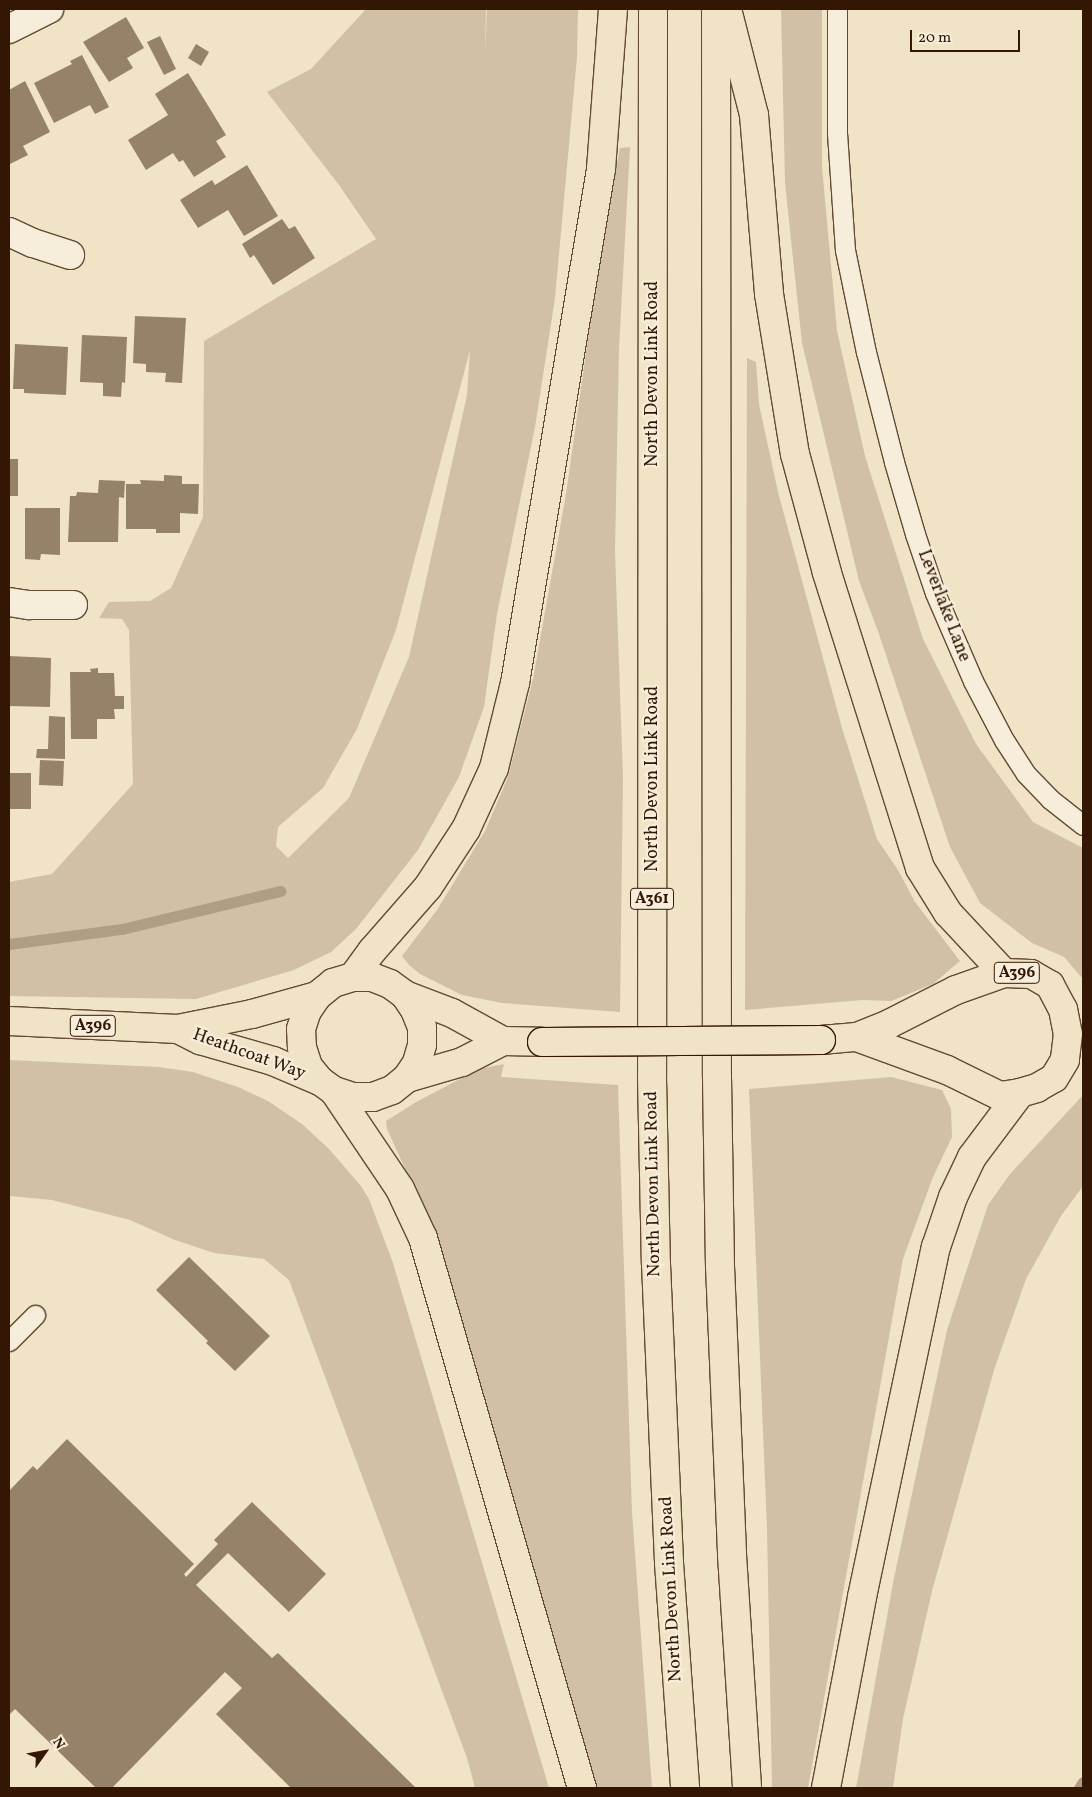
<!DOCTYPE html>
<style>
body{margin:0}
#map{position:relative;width:1092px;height:1797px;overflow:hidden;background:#f1e3c6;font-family:Vollkorn,serif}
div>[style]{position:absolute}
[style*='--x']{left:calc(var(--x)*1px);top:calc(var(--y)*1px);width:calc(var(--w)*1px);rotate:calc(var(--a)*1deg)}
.green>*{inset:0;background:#d1c0a5}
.stream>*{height:11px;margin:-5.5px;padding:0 5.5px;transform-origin:5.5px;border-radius:5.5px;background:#b09e84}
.building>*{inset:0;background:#968169}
.roads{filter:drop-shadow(1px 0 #624a34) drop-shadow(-1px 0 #624a34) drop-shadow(0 1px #624a34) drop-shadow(0 -1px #624a34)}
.service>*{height:19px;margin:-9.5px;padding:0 9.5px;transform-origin:9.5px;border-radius:9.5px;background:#f6edda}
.minor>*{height:28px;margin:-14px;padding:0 14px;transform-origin:14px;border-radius:14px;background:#f6edda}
.primary>*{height:28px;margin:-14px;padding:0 14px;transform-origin:14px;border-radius:14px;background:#f1e3c6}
.trunk>*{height:28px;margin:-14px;padding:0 14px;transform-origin:14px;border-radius:14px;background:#f1e3c6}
.bridges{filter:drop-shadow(1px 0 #331704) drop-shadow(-1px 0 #331704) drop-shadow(0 1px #331704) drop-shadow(0 -1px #331704)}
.primary-bridge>*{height:28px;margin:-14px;padding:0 14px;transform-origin:14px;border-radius:14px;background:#f1e3c6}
span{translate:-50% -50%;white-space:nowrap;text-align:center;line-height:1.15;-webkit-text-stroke:4.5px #f6edda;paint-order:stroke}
.shield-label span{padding:1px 4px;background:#f6edda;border:1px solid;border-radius:4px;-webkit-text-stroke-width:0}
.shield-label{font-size:16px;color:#331704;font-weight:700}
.street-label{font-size:18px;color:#331704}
.frame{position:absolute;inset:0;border:10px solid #331704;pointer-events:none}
.north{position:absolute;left:20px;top:1727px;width:50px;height:50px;-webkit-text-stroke:4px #f6edda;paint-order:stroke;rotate:58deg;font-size:14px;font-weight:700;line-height:20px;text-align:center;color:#331704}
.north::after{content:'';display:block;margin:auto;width:18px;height:22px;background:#331704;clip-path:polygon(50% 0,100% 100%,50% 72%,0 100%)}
.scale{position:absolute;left:910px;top:30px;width:110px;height:22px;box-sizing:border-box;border:2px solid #331704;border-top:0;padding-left:6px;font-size:15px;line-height:18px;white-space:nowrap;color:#331704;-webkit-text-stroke:4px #f6edda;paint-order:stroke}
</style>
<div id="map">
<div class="green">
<div style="clip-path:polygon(evenodd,366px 9px,486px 9px,485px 56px,487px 9px,578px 9px,577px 57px,555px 298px,535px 427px,497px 614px,484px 707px,459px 777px,418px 850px,356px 929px,331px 952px,294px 970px,196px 999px,9px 996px,9px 882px,52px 874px,133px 784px,129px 630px,122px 619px,99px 618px,109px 602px,150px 601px,171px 588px,203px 517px,204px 341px,376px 239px,339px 185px,267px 92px,311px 69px,366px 9px,470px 350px,467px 395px,409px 657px,349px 798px,288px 858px,276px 846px,278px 827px,323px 788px,357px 729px,396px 630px,470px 350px)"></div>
<div style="clip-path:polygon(781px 9px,822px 9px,822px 167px,837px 331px,865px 456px,923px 639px,976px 744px,1033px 822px,1083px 848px,1083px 979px,1064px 957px,1032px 943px,980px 903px,950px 847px,879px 634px,859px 581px,802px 343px,785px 183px)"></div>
<div style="clip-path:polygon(630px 147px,619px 349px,615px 552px,623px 777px,620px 1012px,502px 1003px,462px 995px,420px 974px,409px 965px,402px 956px,437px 910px,485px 831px,508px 777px,533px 679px,566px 494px,602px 240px,620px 148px)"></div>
<div style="clip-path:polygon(747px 358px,756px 362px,759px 404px,778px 492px,842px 728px,877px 839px,898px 870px,915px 902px,960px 961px,933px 984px,891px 1001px,863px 1000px,745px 1010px)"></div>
<div style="clip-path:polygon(9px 1060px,159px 1067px,193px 1072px,238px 1087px,268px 1101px,302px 1124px,329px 1149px,361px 1186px,369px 1199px,393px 1263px,549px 1788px,475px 1788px,467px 1758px,289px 1280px,264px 1259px,214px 1253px,175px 1240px,130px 1220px,52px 1200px,9px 1196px)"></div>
<div style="clip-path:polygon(504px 1064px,501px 1077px,618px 1085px,632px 1512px,652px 1788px,597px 1788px,433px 1230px,387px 1129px,386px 1121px,416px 1102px,479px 1069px)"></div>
<div style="clip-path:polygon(891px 1077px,942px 1090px,951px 1109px,952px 1137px,933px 1177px,903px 1259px,808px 1788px,772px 1788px,767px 1529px,749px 1089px)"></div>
<div style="clip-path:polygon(1083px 1095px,1083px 1186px,1061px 1216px,1026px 1279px,994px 1370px,932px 1591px,903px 1719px,893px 1788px,856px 1788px,894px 1578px,947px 1330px,988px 1205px,1010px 1174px)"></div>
</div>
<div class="stream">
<div style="--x:9;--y:944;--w:114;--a:-7.6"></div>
<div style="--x:122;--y:929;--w:163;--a:-13.5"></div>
<div style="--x:1079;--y:1788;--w:7;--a:-56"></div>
</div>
<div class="building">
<div style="clip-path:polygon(126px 17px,144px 48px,127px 58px,133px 68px,109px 82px,83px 42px)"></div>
<div style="clip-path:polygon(160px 36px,176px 69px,164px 75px,147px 42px)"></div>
<div style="clip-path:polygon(196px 44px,209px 52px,201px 66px,188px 58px)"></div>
<div style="clip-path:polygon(82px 55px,109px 107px,95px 114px,90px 105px,54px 123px,34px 83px,72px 64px,70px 61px)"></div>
<div style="clip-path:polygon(188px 73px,226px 135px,216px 141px,226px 157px,194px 177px,183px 160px,179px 162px,173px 153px,146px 170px,128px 140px,168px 115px,155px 94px)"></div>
<div style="clip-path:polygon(25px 81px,50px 132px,23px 146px,28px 155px,10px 164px,9px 90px)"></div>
<div style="clip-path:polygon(247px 165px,278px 216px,244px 236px,228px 210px,198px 228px,180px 200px,212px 180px,215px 185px)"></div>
<div style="clip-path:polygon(282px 219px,289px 229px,295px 226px,315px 258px,273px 285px,254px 255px,250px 258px,242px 244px)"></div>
<div style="clip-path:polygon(135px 316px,186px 318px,182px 383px,165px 382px,166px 373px,146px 372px,146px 364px,133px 363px)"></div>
<div style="clip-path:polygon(82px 335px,127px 337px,125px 383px,122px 382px,121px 397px,103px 396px,103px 383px,80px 382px)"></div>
<div style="clip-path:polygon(15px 344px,68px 347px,66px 395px,24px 393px,24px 389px,13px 389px)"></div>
<div style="clip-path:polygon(9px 459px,18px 459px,18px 496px,9px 496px)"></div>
<div style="clip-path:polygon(164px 475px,182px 476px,182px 484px,199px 484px,198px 514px,180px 513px,180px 533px,156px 533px,156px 529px,126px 529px,126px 484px,141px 484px,140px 480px,164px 481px)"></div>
<div style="clip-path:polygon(99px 480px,125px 481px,124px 498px,119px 497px,118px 542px,68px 542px,70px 496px,76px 496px,77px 492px,98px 493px)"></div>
<div style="clip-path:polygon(25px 508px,60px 508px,60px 555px,41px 554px,40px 560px,25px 559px)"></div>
<div style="clip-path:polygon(9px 656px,51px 658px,50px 707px,9px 706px)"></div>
<div style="clip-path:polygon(98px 668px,98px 673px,114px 673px,115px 696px,124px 696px,124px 709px,114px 709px,115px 719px,97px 719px,97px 739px,71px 739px,70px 672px,91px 672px,90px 669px)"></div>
<div style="clip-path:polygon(49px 716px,65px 717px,65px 759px,36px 758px,37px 749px,48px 749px)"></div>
<div style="clip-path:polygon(40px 760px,64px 761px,63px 786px,39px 785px)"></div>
<div style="clip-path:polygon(9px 773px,31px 773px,31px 809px,9px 809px)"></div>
<div style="clip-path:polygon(189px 1257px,270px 1336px,235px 1371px,206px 1343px,208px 1341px,156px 1290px)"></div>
<div style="clip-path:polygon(67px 1439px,194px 1564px,184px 1574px,186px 1577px,218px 1544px,214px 1540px,252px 1502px,326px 1574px,289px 1612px,228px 1553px,196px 1585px,272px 1658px,278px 1653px,416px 1788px,291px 1788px,216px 1714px,242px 1688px,225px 1672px,112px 1788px,96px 1788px,15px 1709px,9px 1715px,9px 1491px,33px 1466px,37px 1470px)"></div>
</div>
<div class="roads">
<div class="service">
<div style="--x:837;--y:9;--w:124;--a:90"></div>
<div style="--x:837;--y:133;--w:117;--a:86.1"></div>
<div style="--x:845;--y:250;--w:104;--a:78.4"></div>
<div style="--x:866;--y:352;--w:114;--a:75.7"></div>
<div style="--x:894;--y:462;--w:75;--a:73.7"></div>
<div style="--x:915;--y:534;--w:62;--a:71.3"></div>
<div style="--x:935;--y:593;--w:96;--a:66.6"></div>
<div style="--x:973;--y:681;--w:67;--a:62.3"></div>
<div style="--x:1004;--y:740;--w:40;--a:57.1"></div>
<div style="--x:1026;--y:774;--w:35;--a:46"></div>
<div style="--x:1050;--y:799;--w:42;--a:38.2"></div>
<div style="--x:9;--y:1341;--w:37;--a:-45"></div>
</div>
<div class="minor">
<div style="--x:9;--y:29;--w:45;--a:-26.6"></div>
<div style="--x:9;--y:232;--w:26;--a:25"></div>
<div style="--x:33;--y:243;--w:39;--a:18"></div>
<div style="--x:9;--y:602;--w:20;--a:9"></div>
<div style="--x:29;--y:605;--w:44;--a:0"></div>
</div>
<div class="primary">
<div style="--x:405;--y:995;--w:18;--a:56"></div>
<div style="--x:415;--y:1010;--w:18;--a:68"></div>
<div style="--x:422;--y:1027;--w:18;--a:90"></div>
<div style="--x:422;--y:1045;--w:19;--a:106"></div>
<div style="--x:417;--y:1063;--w:18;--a:124"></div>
<div style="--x:407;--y:1078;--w:19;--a:141"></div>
<div style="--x:392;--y:1090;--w:20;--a:160"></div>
<div style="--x:373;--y:1097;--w:20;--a:180"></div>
<div style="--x:353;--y:1097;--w:20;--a:-162"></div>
<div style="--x:334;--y:1091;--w:17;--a:-144"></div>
<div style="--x:320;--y:1081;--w:19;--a:-129"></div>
<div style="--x:308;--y:1066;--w:19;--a:-108"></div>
<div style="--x:302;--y:1048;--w:19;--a:-93"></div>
<div style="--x:301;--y:1029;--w:19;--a:-72"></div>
<div style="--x:307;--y:1011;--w:18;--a:-56"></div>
<div style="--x:317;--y:996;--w:21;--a:-39"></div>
<div style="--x:333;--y:983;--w:21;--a:-17"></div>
<div style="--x:353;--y:977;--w:19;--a:0"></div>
<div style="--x:372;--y:977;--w:19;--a:21"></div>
<div style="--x:390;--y:984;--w:19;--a:36"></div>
<div style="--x:405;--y:995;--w:50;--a:21"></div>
<div style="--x:452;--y:1013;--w:58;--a:28.8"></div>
<div style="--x:9;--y:1021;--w:169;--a:2.7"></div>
<div style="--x:178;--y:1029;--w:76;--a:-11.5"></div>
<div style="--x:252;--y:1014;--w:67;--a:-15.5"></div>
<div style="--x:178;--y:1029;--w:25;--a:27"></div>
<div style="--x:200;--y:1040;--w:76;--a:16"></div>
<div style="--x:273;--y:1061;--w:51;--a:23.1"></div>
<div style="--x:821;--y:1040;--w:36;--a:-5"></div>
<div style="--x:857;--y:1037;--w:35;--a:-22"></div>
<div style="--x:889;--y:1024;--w:75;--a:-26.9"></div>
<div style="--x:956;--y:990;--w:51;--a:-19.5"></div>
<div style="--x:1004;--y:973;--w:27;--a:2"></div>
<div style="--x:1031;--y:974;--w:22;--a:30"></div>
<div style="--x:1050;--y:985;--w:27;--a:62"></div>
<div style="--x:1063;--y:1009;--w:25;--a:79"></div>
<div style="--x:1068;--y:1034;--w:26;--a:97"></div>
<div style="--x:1065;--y:1060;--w:21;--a:121"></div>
<div style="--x:1054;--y:1078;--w:20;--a:150"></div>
<div style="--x:1037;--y:1088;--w:18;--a:164"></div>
<div style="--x:1020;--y:1093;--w:20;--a:171"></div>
<div style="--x:1000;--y:1096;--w:59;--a:-153.9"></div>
<div style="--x:947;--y:1070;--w:96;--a:-159.9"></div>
<div style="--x:407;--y:1078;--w:57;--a:-16.2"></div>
<div style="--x:462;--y:1062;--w:46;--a:-27.1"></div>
<div style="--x:503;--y:1041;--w:39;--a:1"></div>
</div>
<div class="trunk">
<div style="--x:653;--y:9;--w:1069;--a:90.05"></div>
<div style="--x:652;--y:1078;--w:186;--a:88.8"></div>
<div style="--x:656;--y:1264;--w:299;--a:87.5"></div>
<div style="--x:669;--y:1563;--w:226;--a:85.9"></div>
<div style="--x:716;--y:9;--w:1068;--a:89.95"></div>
<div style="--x:717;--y:1077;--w:189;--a:89.1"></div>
<div style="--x:720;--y:1266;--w:289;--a:87.6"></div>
<div style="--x:732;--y:1555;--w:233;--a:86.3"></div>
<div style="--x:727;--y:9;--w:109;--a:75.7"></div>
<div style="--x:754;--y:115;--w:180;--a:85.2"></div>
<div style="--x:769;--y:294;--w:162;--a:80.8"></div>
<div style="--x:795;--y:454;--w:123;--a:74.9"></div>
<div style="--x:827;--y:573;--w:309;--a:72.5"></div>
<div style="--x:920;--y:868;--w:53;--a:58.1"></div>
<div style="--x:948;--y:913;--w:82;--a:47"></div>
<div style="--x:353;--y:977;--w:32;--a:-54"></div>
<div style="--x:372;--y:951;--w:85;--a:-48.8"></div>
<div style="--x:428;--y:887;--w:69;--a:-56.8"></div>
<div style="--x:466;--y:829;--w:67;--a:-65.3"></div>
<div style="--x:494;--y:768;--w:88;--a:-76.1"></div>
<div style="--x:515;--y:683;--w:521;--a:-80.5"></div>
<div style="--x:601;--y:169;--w:160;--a:-85.7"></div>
<div style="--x:334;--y:1091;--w:118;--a:56"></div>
<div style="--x:400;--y:1189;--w:54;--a:64.9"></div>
<div style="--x:423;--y:1238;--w:573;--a:73.88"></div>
<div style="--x:826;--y:1788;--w:194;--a:-79.3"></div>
<div style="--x:862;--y:1597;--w:358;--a:-78.1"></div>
<div style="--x:936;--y:1247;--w:53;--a:-71.2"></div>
<div style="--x:953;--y:1197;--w:44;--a:-64.6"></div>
<div style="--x:972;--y:1157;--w:80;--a:-53.1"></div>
</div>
</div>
<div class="bridges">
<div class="primary-bridge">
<div style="--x:542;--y:1042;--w:279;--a:-0.4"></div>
</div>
</div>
<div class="shield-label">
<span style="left:652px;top:899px">A361</span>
<span style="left:1017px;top:973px">A396</span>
<span style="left:93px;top:1026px">A396</span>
</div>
<div class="street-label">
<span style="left:653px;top:374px;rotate:-90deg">North Devon Link Road</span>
<span style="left:943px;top:606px;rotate:69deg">Leverlake Lane</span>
<span style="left:653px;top:779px;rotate:-90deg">North Devon Link Road</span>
<span style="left:249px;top:1055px;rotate:20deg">Heathcoat Way</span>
<span style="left:654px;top:1184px;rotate:-91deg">North Devon Link Road</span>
<span style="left:672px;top:1589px;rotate:-93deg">North Devon Link Road</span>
</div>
<div class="frame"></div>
<div class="north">N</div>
<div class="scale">20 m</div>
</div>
